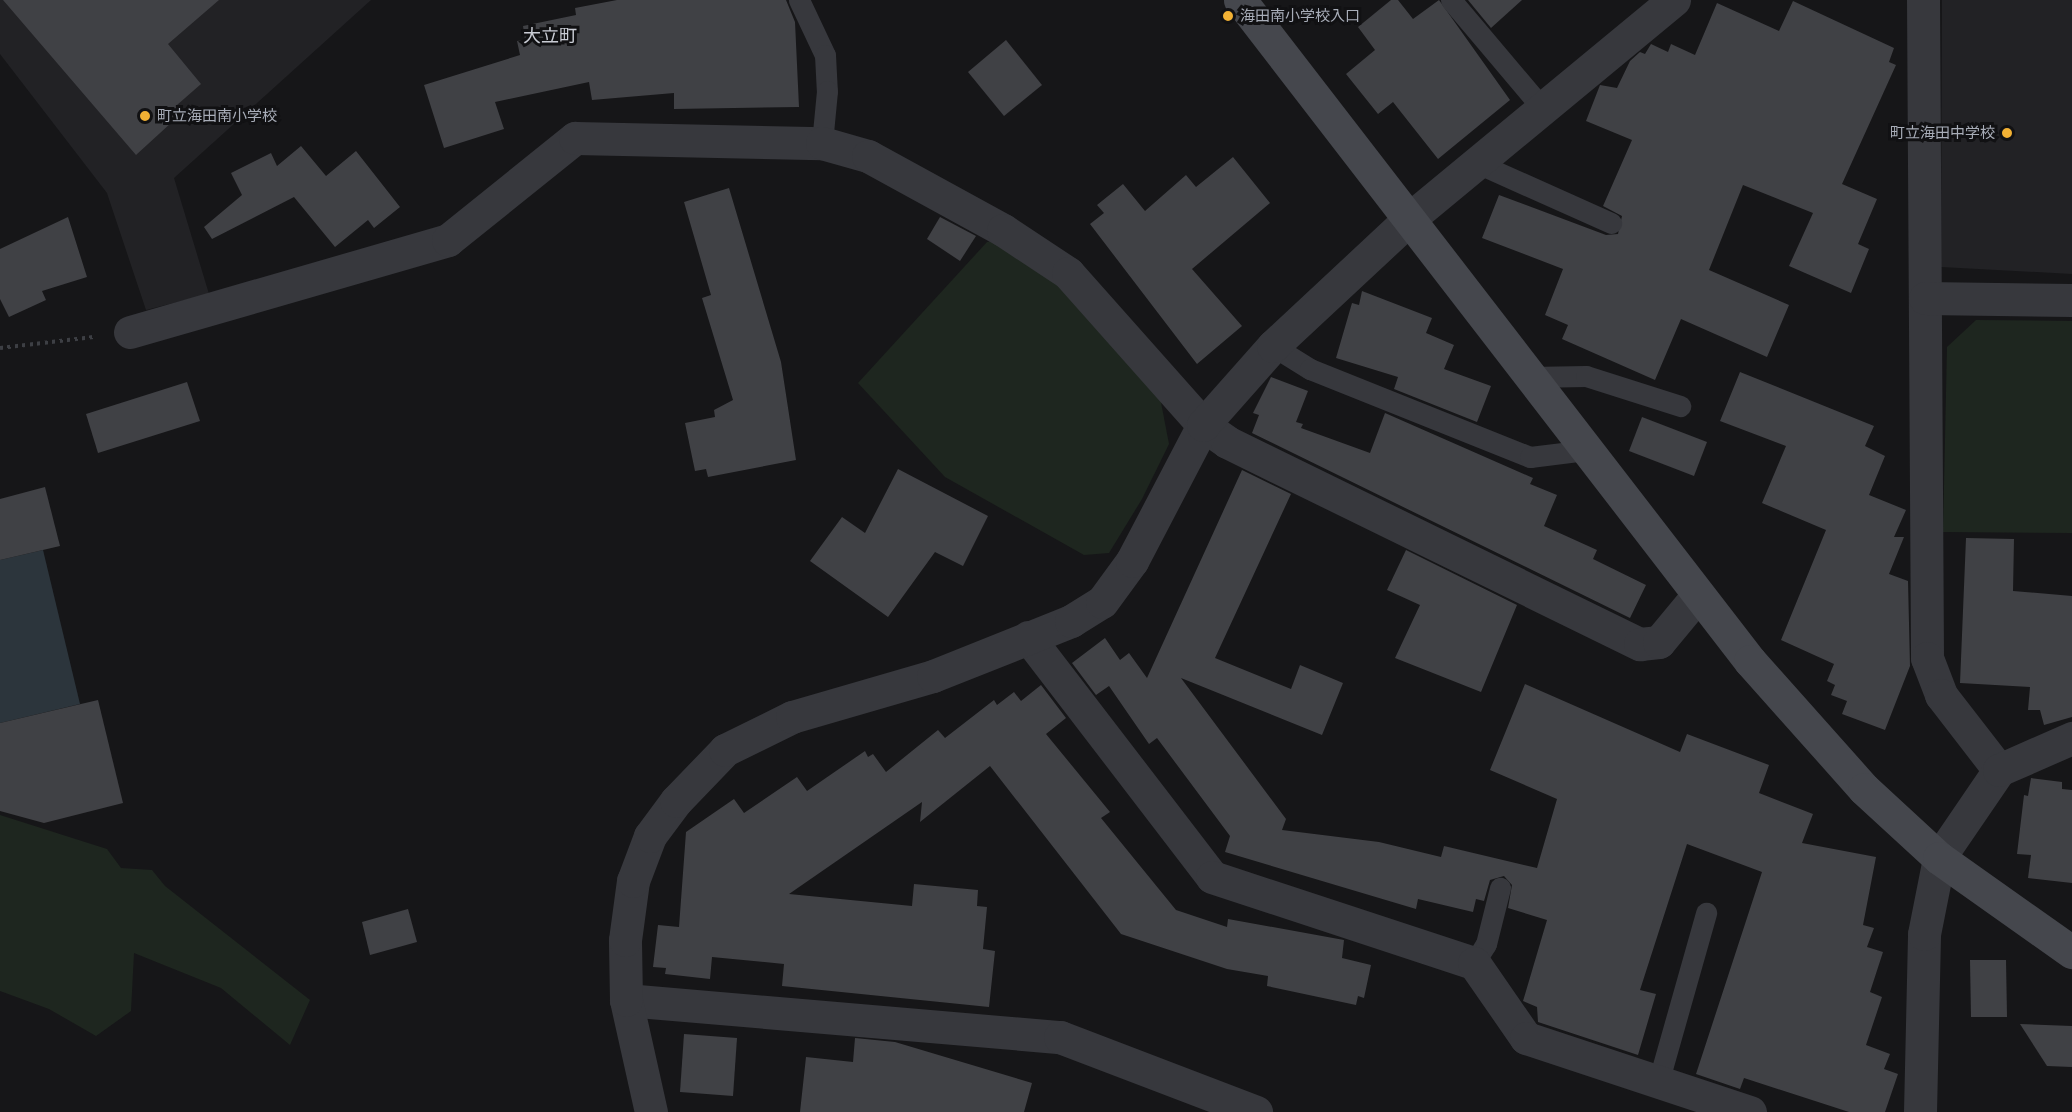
<!DOCTYPE html>
<meta charset="utf-8">
<style>
body{margin:0}
#map{position:relative;width:2072px;height:1112px;overflow:hidden;background:#161618;font-family:Barlow,"Noto Sans JP",sans-serif}
div>[style]{position:absolute}
[style*='--x']{left:calc(var(--x)*1px);top:calc(var(--y)*1px);width:calc(var(--w)*1px);rotate:calc(var(--a)*1deg)}
.built>*{inset:0;background:#222225}
.green>*{inset:0;background:#1e261f}
.water>*{inset:0;background:#2c353c}
.building>*{inset:0;background:#404145}
.path>*{height:4px;margin-top:-2px;transform-origin:0;background:repeating-linear-gradient(90deg,#3d3f44 0 3px,transparent 0 7.5px)}
.lane>*{height:21px;margin:-10.5px;padding:0 10.5px;transform-origin:10.5px;border-radius:10.5px;background:#37383d}
.street>*{height:33px;margin:-16.5px;padding:0 16.5px;transform-origin:16.5px;border-radius:16.5px;background:#37383d}
.secondary>*{height:33px;margin:-16.5px;padding:0 16.5px;transform-origin:16.5px;border-radius:16.5px;background:#45474d}
.dots>*{width:16px;height:16px;translate:-50% -50%;box-sizing:border-box;border:3px solid #111113;border-radius:50%}
span{translate:-50% -50%;white-space:nowrap;text-align:center;line-height:1.15;-webkit-text-stroke:6px #111113;paint-order:stroke}
.poi-label{font-size:15px;color:#a8adb8}
.left{translate:0 -50%;text-align:left}
.right{translate:-100% -50%;text-align:right}
.quarter-label{font-size:18px;color:#c9ccd4}
</style>
<div id="map">
<div class="built">
<div style="clip-path:polygon(0 0,371px 0,174px 178px,209px 294px,146px 310px,107px 193px,0 54px)"></div>
<div style="clip-path:polygon(1942px 0,2072px 0,2072px 274px,1941px 267px)"></div>
</div>
<div class="green">
<div style="clip-path:polygon(1002px 239px,1053px 274px,1159px 392px,1169px 444px,1142px 499px,1109px 553px,1084px 555px,945px 477px,858px 383px,987px 242px)"></div>
<div style="clip-path:polygon(1976px 320px,2072px 321px,2072px 533px,1943px 532px,1947px 347px)"></div>
<div style="clip-path:polygon(0 815px,107px 849px,121px 868px,152px 870px,165px 886px,310px 1000px,290px 1045px,221px 988px,134px 953px,131px 1011px,96px 1036px,49px 1009px,0 991px)"></div>
</div>
<div class="water">
<div style="clip-path:polygon(43px 550px,80px 704px,0 723px,0 560px)"></div>
</div>
<div class="building">
<div style="clip-path:polygon(3px 0,219px 0,168px 44px,201px 84px,177px 105px,183px 112px,136px 155px)"></div>
<div style="clip-path:polygon(617px 0,786px 0,795px 22px,799px 107px,674px 109px,674px 93px,592px 100px,589px 82px,495px 102px,504px 129px,444px 148px,424px 85px,520px 55px,517px 41px,525px 40px,523px 26px,576px 15px,575px 8px)"></div>
<div style="clip-path:polygon(1391px 0,1398px 0,1413px 19px,1439px 0,1510px 100px,1438px 159px,1393px 102px,1378px 114px,1346px 74px,1375px 50px,1358px 27px)"></div>
<div style="clip-path:polygon(1468px 0,1522px 0,1491px 28px)"></div>
<div style="clip-path:polygon(1793px 1px,1894px 48px,1889px 62px,1896px 65px,1842px 184px,1877px 199px,1858px 244px,1869px 249px,1851px 293px,1789px 266px,1813px 213px,1743px 185px,1709px 270px,1789px 305px,1767px 357px,1681px 319px,1655px 380px,1562px 339px,1568px 325px,1545px 315px,1563px 269px,1482px 238px,1499px 195px,1606px 235px,1618px 234px,1622px 216px,1603px 206px,1632px 140px,1586px 121px,1600px 85px,1617px 88px,1630px 61px,1640px 52px,1645px 54px,1651px 44px,1668px 52px,1671px 44px,1695px 55px,1717px 3px,1779px 31px)"></div>
<div style="clip-path:polygon(1006px 40px,1042px 85px,1004px 116px,968px 72px)"></div>
<div style="clip-path:polygon(301px 146px,326px 176px,356px 151px,400px 207px,374px 228px,368px 220px,335px 247px,294px 197px,212px 239px,204px 227px,242px 195px,231px 173px,271px 153px,277px 166px)"></div>
<div style="clip-path:polygon(1233px 157px,1270px 203px,1192px 269px,1242px 326px,1197px 364px,1090px 224px,1104px 213px,1097px 205px,1123px 184px,1145px 211px,1186px 175px,1196px 187px)"></div>
<div style="clip-path:polygon(729px 188px,781px 362px,796px 460px,708px 477px,706px 469px,695px 471px,685px 423px,715px 417px,714px 410px,733px 400px,702px 298px,711px 295px,684px 202px)"></div>
<div style="clip-path:polygon(68px 217px,87px 277px,42px 291px,46px 300px,9px 317px,0 299px,0 249px)"></div>
<div style="clip-path:polygon(940px 217px,976px 236px,960px 261px,927px 239px)"></div>
<div style="clip-path:polygon(1362px 291px,1432px 318px,1426px 333px,1454px 345px,1444px 369px,1491px 386px,1477px 422px,1394px 389px,1398px 377px,1336px 358px,1352px 303px,1359px 305px)"></div>
<div style="clip-path:polygon(1740px 372px,1874px 426px,1865px 446px,1885px 456px,1869px 495px,1906px 510px,1894px 537px,1904px 537px,1889px 574px,1908px 581px,1910px 666px,1885px 730px,1842px 714px,1847px 701px,1831px 695px,1835px 685px,1827px 681px,1834px 664px,1781px 640px,1826px 530px,1762px 503px,1786px 446px,1720px 421px)"></div>
<div style="clip-path:polygon(1271px 377px,1308px 391px,1296px 422px,1303px 424px,1301px 428px,1370px 453px,1385px 413px,1533px 478px,1530px 484px,1557px 495px,1544px 526px,1597px 550px,1593px 559px,1646px 585px,1630px 618px,1252px 433px,1259px 415px,1253px 413px)"></div>
<div style="clip-path:polygon(187px 382px,200px 421px,98px 453px,86px 414px)"></div>
<div style="clip-path:polygon(1642px 417px,1707px 442px,1694px 476px,1629px 451px)"></div>
<div style="clip-path:polygon(898px 469px,988px 516px,963px 566px,935px 552px,888px 617px,810px 561px,842px 517px,865px 533px)"></div>
<div style="clip-path:polygon(1242px 470px,1291px 494px,1215px 658px,1291px 689px,1300px 665px,1343px 683px,1322px 735px,1181px 678px,1286px 819px,1282px 830px,1379px 842px,1441px 857px,1444px 846px,1537px 868px,1557px 799px,1490px 770px,1525px 684px,1680px 752px,1687px 734px,1769px 765px,1759px 793px,1813px 814px,1802px 843px,1876px 857px,1863px 925px,1874px 928px,1867px 947px,1883px 952px,1870px 992px,1882px 997px,1866px 1045px,1890px 1054px,1884px 1069px,1898px 1074px,1885px 1112px,1849px 1112px,1744px 1078px,1740px 1089px,1696px 1074px,1762px 872px,1687px 844px,1640px 990px,1656px 994px,1638px 1055px,1538px 1022px,1537px 1007px,1523px 1001px,1547px 920px,1508px 908px,1512px 885px,1504px 876px,1490px 880px,1484px 901px,1476px 899px,1473px 912px,1418px 899px,1416px 909px,1225px 852px,1230px 836px,1157px 738px,1149px 744px,1109px 686px,1096px 695px,1072px 663px,1105px 638px,1120px 660px,1129px 653px,1147px 678px)"></div>
<div style="clip-path:polygon(45px 487px,60px 546px,0 560px,0 499px)"></div>
<div style="clip-path:polygon(1966px 538px,2014px 539px,2013px 591px,2072px 596px,2072px 717px,2044px 725px,2040px 710px,2028px 710px,2030px 687px,1960px 683px)"></div>
<div style="clip-path:polygon(1406px 550px,1517px 605px,1481px 692px,1395px 658px,1420px 605px,1387px 590px)"></div>
<div style="clip-path:polygon(1041px 685px,1066px 718px,1046px 734px,1110px 812px,1101px 818px,1176px 910px,1227px 927px,1228px 919px,1344px 940px,1342px 958px,1371px 965px,1364px 998px,1358px 996px,1356px 1005px,1267px 986px,1268px 976px,1227px 969px,1121px 934px,990px 766px,920px 822px,922px 802px,789px 894px,912px 906px,914px 884px,978px 890px,977px 906px,987px 907px,983px 949px,995px 951px,989px 1007px,782px 986px,784px 964px,712px 957px,710px 979px,665px 974px,666px 968px,653px 967px,658px 925px,679px 927px,686px 832px,734px 799px,744px 813px,797px 777px,807px 791px,865px 751px,868px 757px,873px 754px,886px 772px,938px 730px,945px 738px,994px 700px,997px 705px,1014px 692px,1021px 701px)"></div>
<div style="clip-path:polygon(98px 700px,123px 803px,44px 823px,0 811px,0 723px)"></div>
<div style="clip-path:polygon(2031px 778px,2062px 782px,2062px 789px,2072px 790px,2072px 883px,2028px 878px,2031px 855px,2017px 854px,2024px 795px,2028px 796px)"></div>
<div style="clip-path:polygon(408px 909px,417px 942px,370px 955px,362px 922px)"></div>
<div style="clip-path:polygon(1970px 960px,2006px 960px,2007px 1017px,1971px 1017px)"></div>
<div style="clip-path:polygon(2020px 1024px,2072px 1026px,2072px 1067px,2047px 1066px)"></div>
<div style="clip-path:polygon(684px 1034px,737px 1038px,733px 1096px,680px 1092px)"></div>
<div style="clip-path:polygon(855px 1038px,895px 1042px,1032px 1083px,1024px 1112px,800px 1112px,806px 1057px,853px 1062px)"></div>
</div>
<div class="path">
<div style="--x:0;--y:348;--w:94;--a:-6.7"></div>
</div>
<div class="lane">
<div style="--x:799;--y:0;--w:61;--a:64.7"></div>
<div style="--x:825;--y:55;--w:36;--a:87"></div>
<div style="--x:827;--y:91;--w:52;--a:95.5"></div>
<div style="--x:1451;--y:0;--w:143;--a:49.8"></div>
<div style="--x:1477;--y:163;--w:147;--a:24.1"></div>
<div style="--x:1273;--y:346;--w:44;--a:31.9"></div>
<div style="--x:1310;--y:369;--w:237;--a:21.8"></div>
<div style="--x:1530;--y:457;--w:56;--a:-7.1"></div>
<div style="--x:1530;--y:377;--w:56;--a:-1"></div>
<div style="--x:1586;--y:376;--w:99;--a:17.7"></div>
<div style="--x:1474;--y:963;--w:22;--a:-58"></div>
<div style="--x:1486;--y:944;--w:58;--a:-76"></div>
<div style="--x:1658;--y:1083;--w:177;--a:-74.2"></div>
</div>
<div class="street">
<div style="--x:1923;--y:0;--w:658;--a:89.65"></div>
<div style="--x:1927;--y:658;--w:40;--a:69"></div>
<div style="--x:1941;--y:695;--w:95;--a:52.3"></div>
<div style="--x:1925;--y:298;--w:147;--a:0.8"></div>
<div style="--x:130;--y:332;--w:331;--a:-16.1"></div>
<div style="--x:448;--y:240;--w:163;--a:-38.8"></div>
<div style="--x:575;--y:138;--w:247;--a:1.2"></div>
<div style="--x:822;--y:143;--w:48;--a:15.8"></div>
<div style="--x:868;--y:156;--w:154;--a:28.7"></div>
<div style="--x:1003;--y:230;--w:78;--a:33.5"></div>
<div style="--x:1068;--y:273;--w:203;--a:48.4"></div>
<div style="--x:1203;--y:425;--w:29;--a:35"></div>
<div style="--x:1227;--y:442;--w:460;--a:26.1"></div>
<div style="--x:1640;--y:644;--w:19;--a:-6"></div>
<div style="--x:1659;--y:642;--w:61;--a:-50.3"></div>
<div style="--x:1028;--y:637;--w:302;--a:52.5"></div>
<div style="--x:1212;--y:877;--w:276;--a:18.2"></div>
<div style="--x:1474;--y:963;--w:91;--a:55.3"></div>
<div style="--x:1526;--y:1038;--w:236;--a:18.3"></div>
<div style="--x:626;--y:1000;--w:436;--a:4.9"></div>
<div style="--x:1060;--y:1037;--w:210;--a:20.9"></div>
<div style="--x:651;--y:1112;--w:115;--a:-102.6"></div>
<div style="--x:626;--y:1000;--w:60;--a:-91"></div>
<div style="--x:625;--y:940;--w:60;--a:-82.3"></div>
<div style="--x:633;--y:881;--w:48;--a:-69.3"></div>
<div style="--x:650;--y:836;--w:44;--a:-53.4"></div>
<div style="--x:676;--y:801;--w:71;--a:-46.1"></div>
<div style="--x:725;--y:750;--w:75;--a:-26.2"></div>
<div style="--x:792;--y:717;--w:147;--a:-16.2"></div>
<div style="--x:933;--y:676;--w:149;--a:-21.7"></div>
<div style="--x:1071;--y:621;--w:36;--a:-32"></div>
<div style="--x:1102;--y:602;--w:51;--a:-53.8"></div>
<div style="--x:1132;--y:561;--w:153;--a:-62.4"></div>
<div style="--x:1203;--y:425;--w:106;--a:-48.5"></div>
<div style="--x:1273;--y:346;--w:186;--a:-43"></div>
<div style="--x:1409;--y:219;--w:344;--a:-39.6"></div>
<div style="--x:1920;--y:1112;--w:178;--a:-88.7"></div>
<div style="--x:1924;--y:934;--w:77;--a:-78.8"></div>
<div style="--x:1939;--y:858;--w:107;--a:-55.7"></div>
<div style="--x:1999;--y:770;--w:80;--a:-23.7"></div>
</div>
<div class="secondary">
<div style="--x:1240;--y:0;--w:835;--a:52.35"></div>
<div style="--x:1750;--y:661;--w:171;--a:48.3"></div>
<div style="--x:1864;--y:789;--w:102;--a:42.6"></div>
<div style="--x:1939;--y:858;--w:163;--a:35.3"></div>
</div>
<div class="dots">
<div style="left:1228px;top:16px;background:#f2b134"></div>
<div style="left:145px;top:116px;background:#f2b134"></div>
<div style="left:2007px;top:133px;background:#f2b134"></div>
</div>
<div class="poi-label">
<span class="left" style="left:1240px;top:16px">海田南小学校入口</span>
<span class="left" style="left:157px;top:116px">町立海田南小学校</span>
<span class="right" style="left:1995px;top:133px">町立海田中学校</span>
</div>
<div class="quarter-label">
<span style="left:550px;top:35px">大立町</span>
</div>
</div>
